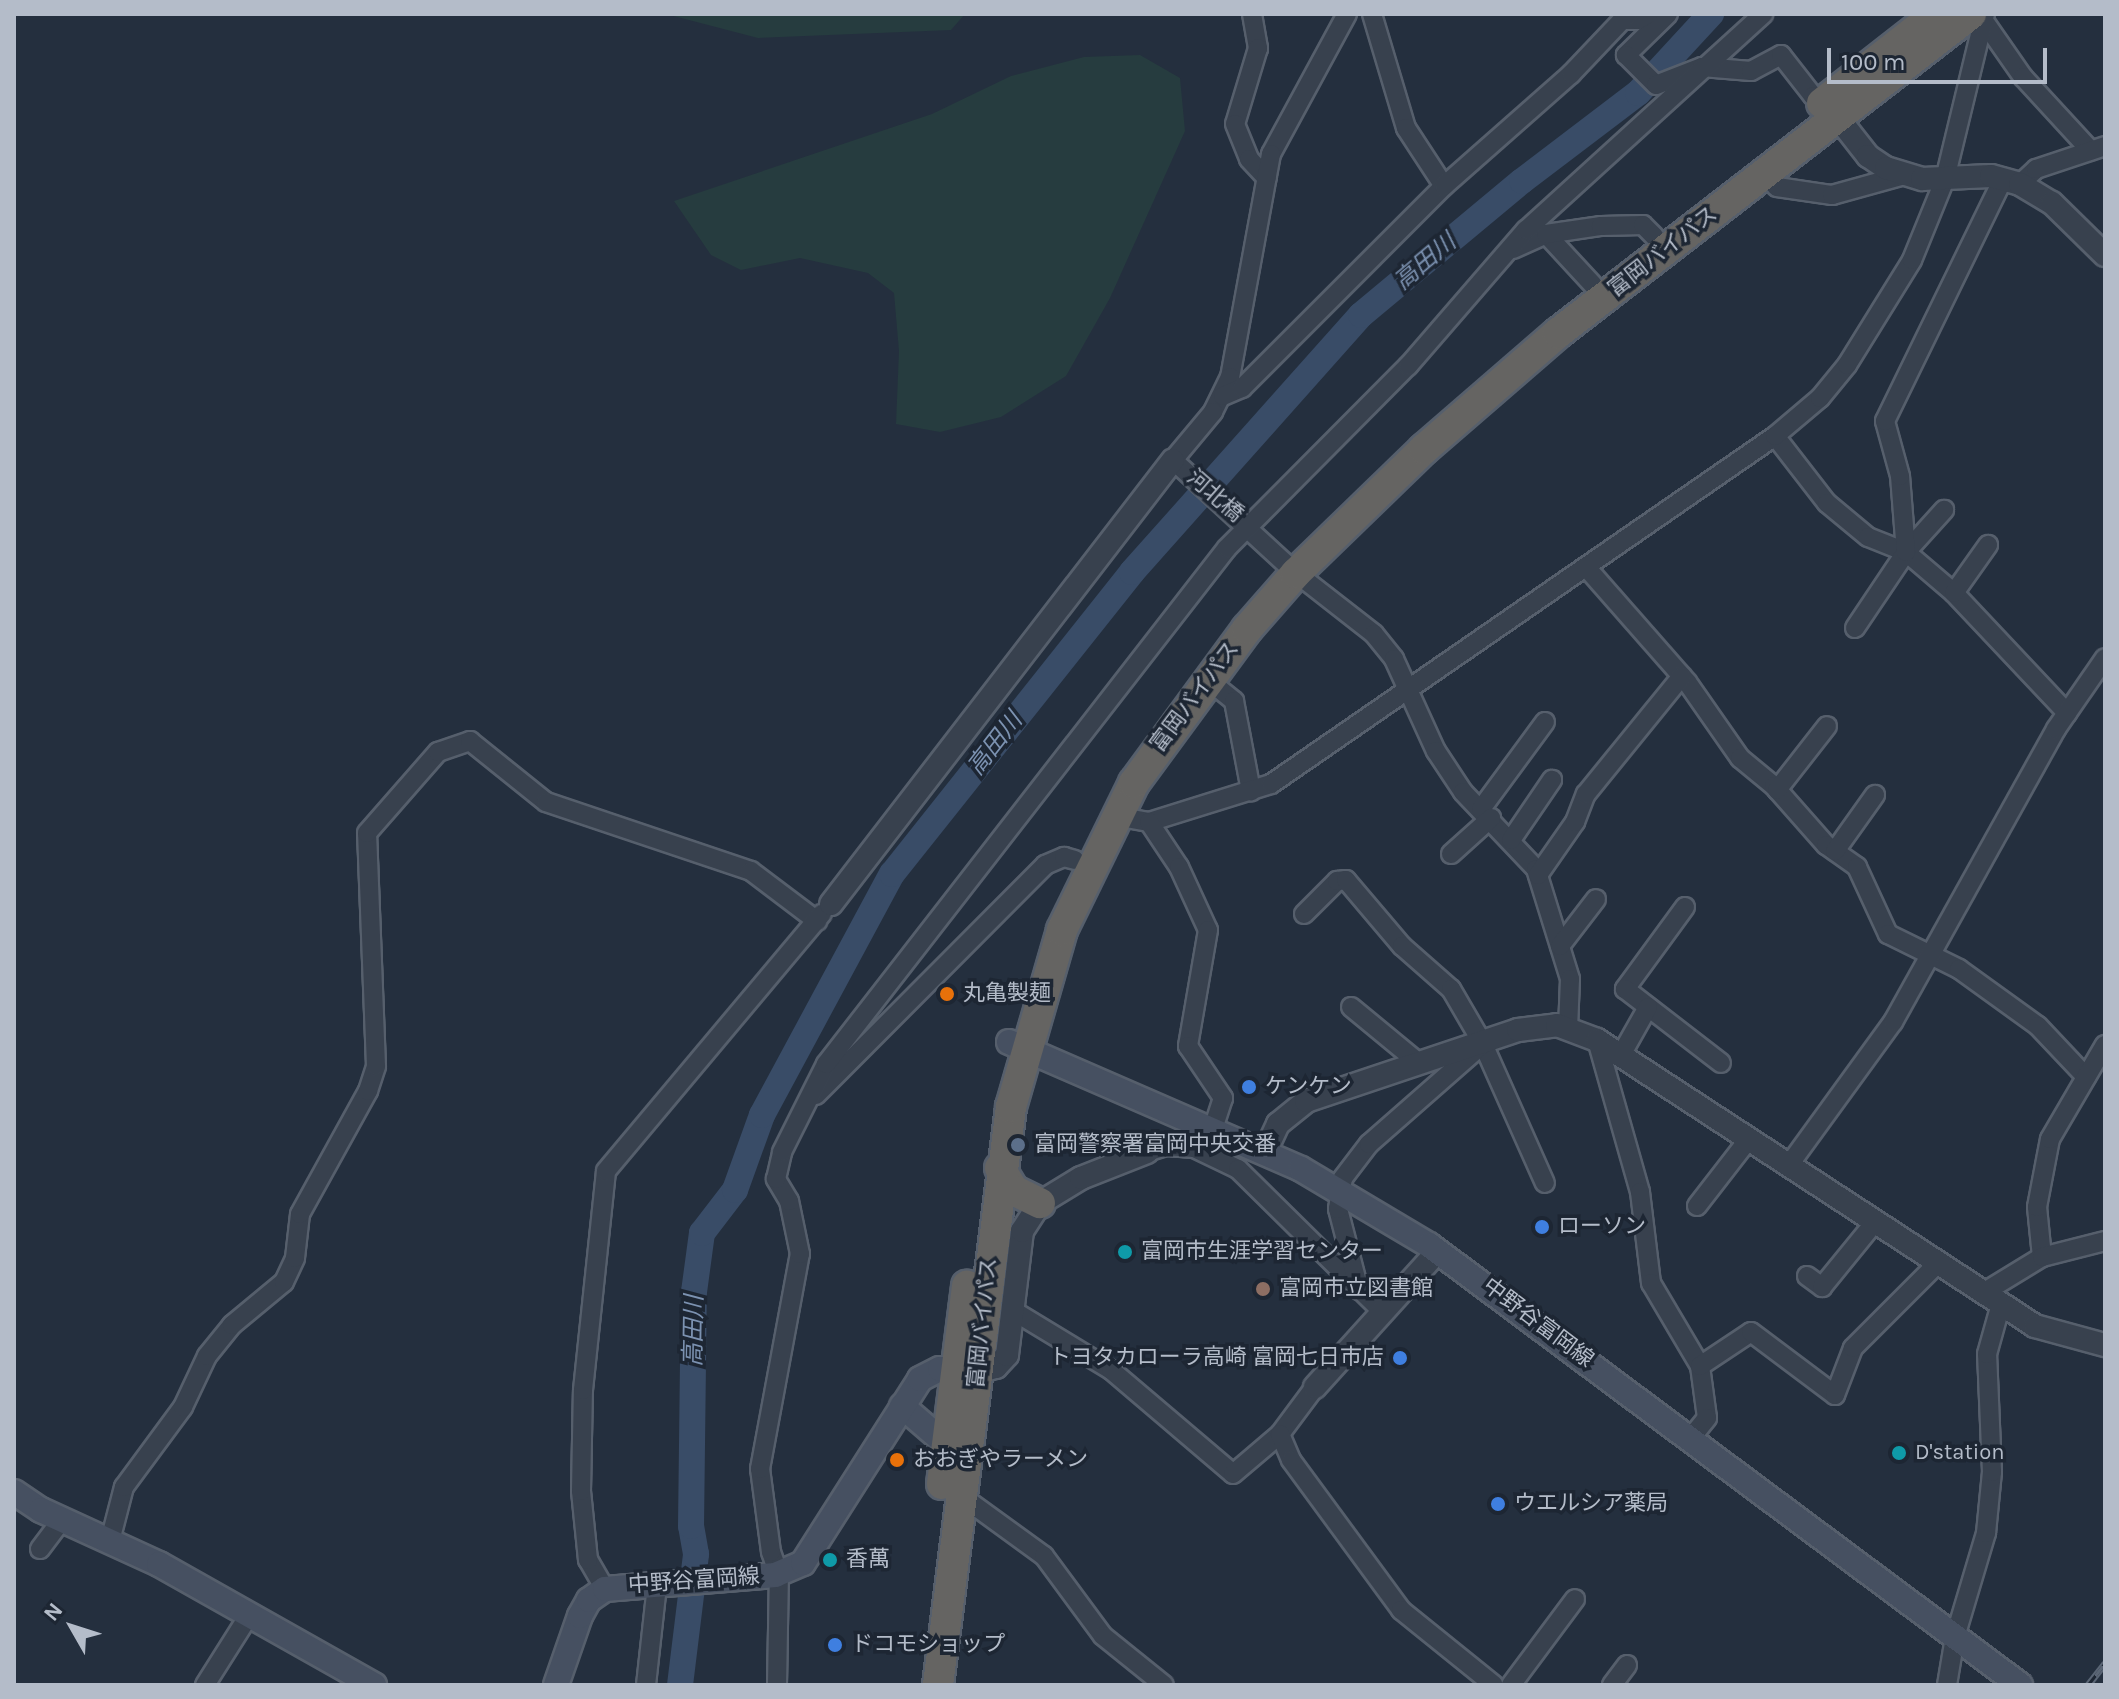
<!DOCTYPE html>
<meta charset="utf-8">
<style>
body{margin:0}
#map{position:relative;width:2119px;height:1699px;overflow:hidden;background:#242f3e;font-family:Karla,"Noto Sans JP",sans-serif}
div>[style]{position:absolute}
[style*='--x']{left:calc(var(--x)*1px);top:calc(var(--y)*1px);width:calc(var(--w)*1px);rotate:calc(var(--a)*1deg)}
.green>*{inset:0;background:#263c3f}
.river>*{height:26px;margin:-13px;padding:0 13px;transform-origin:13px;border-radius:13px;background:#394c67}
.roads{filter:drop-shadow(2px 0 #565f6c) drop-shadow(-2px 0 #565f6c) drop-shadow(0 2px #565f6c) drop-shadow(0 -2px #565f6c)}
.minor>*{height:18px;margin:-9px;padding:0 9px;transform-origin:9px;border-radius:9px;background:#38414e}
.tertiary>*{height:22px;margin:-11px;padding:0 11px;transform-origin:11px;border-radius:11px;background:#38414e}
.secondary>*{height:24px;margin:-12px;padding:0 12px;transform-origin:12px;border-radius:12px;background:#465061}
.trunk>*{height:30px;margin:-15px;padding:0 15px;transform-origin:15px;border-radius:15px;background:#656462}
.rail>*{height:7px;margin-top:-3.5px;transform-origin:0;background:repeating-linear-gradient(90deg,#1d2633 0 12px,#5a6575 0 24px);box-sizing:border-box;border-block:2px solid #5a6575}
.dots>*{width:22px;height:22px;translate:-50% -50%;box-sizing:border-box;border:4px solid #1d2633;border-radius:50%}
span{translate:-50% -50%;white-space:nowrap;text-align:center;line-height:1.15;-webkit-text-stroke:7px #1d2633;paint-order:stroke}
.street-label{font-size:22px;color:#b4bcc9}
.poi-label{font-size:22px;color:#b4bcc9}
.left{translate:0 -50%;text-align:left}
.right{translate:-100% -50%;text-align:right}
.water-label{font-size:24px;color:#7c92b1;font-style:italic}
.frame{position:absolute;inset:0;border:16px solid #b4bcc9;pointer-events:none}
.north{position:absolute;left:32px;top:1587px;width:80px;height:80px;-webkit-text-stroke:6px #1d2633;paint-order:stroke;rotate:309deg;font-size:22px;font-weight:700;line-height:32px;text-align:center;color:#b4bcc9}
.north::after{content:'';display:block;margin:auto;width:28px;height:36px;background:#b4bcc9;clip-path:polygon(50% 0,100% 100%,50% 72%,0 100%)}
.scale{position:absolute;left:1827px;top:48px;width:220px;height:36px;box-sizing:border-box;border:4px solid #b4bcc9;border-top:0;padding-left:10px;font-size:24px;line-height:28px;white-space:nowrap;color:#b4bcc9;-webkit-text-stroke:6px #1d2633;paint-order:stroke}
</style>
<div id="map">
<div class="green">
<div style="clip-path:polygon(666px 14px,965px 14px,951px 30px,758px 38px)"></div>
<div style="clip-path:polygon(1140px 55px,1180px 78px,1185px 131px,1110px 298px,1066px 376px,1001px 417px,940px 432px,896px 424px,899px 351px,894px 293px,868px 273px,800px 258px,741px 270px,711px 255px,674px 201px,932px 114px,1011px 76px,1084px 57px)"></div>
</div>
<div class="river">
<div style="--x:680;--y:1685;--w:132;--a:-83"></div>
<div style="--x:696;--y:1554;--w:28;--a:-100"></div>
<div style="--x:691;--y:1526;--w:234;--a:-89.3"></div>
<div style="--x:694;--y:1292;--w:60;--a:-82.3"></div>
<div style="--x:702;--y:1233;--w:54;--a:-52.5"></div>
<div style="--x:735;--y:1190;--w:80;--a:-70.2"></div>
<div style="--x:762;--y:1115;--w:274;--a:-61.7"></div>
<div style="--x:892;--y:874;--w:386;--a:-51.5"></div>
<div style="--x:1132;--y:572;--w:344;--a:-48.3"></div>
<div style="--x:1361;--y:315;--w:209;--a:-39.8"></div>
<div style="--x:1522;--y:181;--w:146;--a:-37.2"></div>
<div style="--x:1638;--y:93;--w:108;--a:-47.3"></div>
</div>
<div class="roads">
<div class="minor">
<div style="--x:1252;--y:14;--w:35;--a:80"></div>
<div style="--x:1258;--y:48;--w:79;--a:106.8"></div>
<div style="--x:1235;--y:124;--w:38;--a:68"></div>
<div style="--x:1249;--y:159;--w:26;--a:47"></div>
<div style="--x:1347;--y:14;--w:159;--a:118.5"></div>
<div style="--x:1271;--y:154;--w:227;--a:100.4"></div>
<div style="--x:1230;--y:377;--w:39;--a:116"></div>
<div style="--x:1213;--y:412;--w:62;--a:129.8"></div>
<div style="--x:1173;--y:460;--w:167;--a:42.6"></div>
<div style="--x:1296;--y:573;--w:99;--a:38"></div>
<div style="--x:1374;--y:634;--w:32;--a:51"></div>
<div style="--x:1394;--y:659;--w:101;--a:65.5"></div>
<div style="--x:1436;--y:751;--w:49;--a:56.6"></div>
<div style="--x:1463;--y:792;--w:106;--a:46.5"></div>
<div style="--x:1536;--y:869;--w:115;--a:72.8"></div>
<div style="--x:1570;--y:979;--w:49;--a:92.3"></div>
<div style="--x:1372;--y:14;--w:119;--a:73.4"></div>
<div style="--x:1406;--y:128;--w:69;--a:56.8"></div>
<div style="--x:1668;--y:14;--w:59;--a:135.7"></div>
<div style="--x:1626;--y:55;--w:42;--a:45"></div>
<div style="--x:1656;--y:85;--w:49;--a:-21.4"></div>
<div style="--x:1702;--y:67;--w:49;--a:4.7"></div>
<div style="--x:1751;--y:71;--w:34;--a:-28"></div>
<div style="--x:1781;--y:55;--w:52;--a:52"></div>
<div style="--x:1813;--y:96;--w:13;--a:23"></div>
<div style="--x:1622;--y:20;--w:16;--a:0"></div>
<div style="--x:1638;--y:20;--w:12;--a:-31"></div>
<div style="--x:1986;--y:24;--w:65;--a:55.1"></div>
<div style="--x:2023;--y:77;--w:100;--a:47.4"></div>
<div style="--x:1764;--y:174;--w:18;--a:45"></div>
<div style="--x:1777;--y:187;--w:56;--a:8.3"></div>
<div style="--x:1832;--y:195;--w:75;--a:-15.5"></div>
<div style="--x:2020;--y:184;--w:22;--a:-43"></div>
<div style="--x:2036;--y:169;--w:73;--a:-18.4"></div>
<div style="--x:1546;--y:234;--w:69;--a:47.3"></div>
<div style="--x:1513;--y:249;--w:36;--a:-24"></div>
<div style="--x:1546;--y:234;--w:56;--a:-8.3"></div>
<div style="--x:1601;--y:226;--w:42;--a:-1.4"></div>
<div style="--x:1643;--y:225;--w:16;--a:45"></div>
<div style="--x:1223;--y:396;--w:21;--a:-23"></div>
<div style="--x:1242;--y:388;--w:286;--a:-45"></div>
<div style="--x:1444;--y:186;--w:169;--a:-41.4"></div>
<div style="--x:1571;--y:74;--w:83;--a:-46.5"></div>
<div style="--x:1775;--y:436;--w:85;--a:52.2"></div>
<div style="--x:1827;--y:503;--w:53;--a:39.7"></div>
<div style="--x:1868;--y:537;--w:41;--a:21.5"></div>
<div style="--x:1906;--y:552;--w:63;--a:40.5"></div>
<div style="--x:1954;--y:593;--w:165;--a:46.7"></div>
<div style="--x:1906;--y:552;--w:57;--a:-47.9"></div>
<div style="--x:1586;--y:567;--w:153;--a:48.7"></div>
<div style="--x:1687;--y:682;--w:93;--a:55.1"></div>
<div style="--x:1740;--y:758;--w:44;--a:39.5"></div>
<div style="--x:1774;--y:786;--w:79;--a:48.6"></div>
<div style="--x:1826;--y:845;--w:38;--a:35"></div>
<div style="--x:1857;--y:867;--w:74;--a:65.2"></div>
<div style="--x:1888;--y:934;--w:79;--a:26.2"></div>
<div style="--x:1959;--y:969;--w:97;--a:35.8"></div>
<div style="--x:2038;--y:1026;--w:70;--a:46.7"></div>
<div style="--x:1954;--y:593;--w:59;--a:-54.7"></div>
<div style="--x:1855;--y:628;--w:92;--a:-56.1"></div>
<div style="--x:1906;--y:552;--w:76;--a:-94.5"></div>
<div style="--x:1900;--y:476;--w:57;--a:-105.3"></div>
<div style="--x:1885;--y:421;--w:269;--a:-64"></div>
<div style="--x:1207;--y:679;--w:35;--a:39"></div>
<div style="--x:1234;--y:701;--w:92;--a:79.3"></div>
<div style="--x:1777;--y:790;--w:81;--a:-52"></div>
<div style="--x:1481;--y:809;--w:108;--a:-53.7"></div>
<div style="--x:1115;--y:816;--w:35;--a:10"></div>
<div style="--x:1149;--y:822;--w:128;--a:-17.3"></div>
<div style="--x:1271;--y:784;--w:612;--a:-34.62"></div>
<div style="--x:1775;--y:436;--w:59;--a:-40.2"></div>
<div style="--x:1820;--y:398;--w:43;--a:-50.7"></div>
<div style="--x:1847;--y:365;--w:123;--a:-58.2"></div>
<div style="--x:1912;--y:260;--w:87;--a:-67.8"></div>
<div style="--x:1945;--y:179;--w:170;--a:-76.4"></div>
<div style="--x:1149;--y:822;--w:54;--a:56.3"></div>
<div style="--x:1179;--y:867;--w:69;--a:65.3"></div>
<div style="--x:1208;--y:930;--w:118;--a:99.8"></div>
<div style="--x:1188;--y:1046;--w:63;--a:56.1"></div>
<div style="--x:1223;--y:1098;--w:33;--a:108"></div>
<div style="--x:1511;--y:840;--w:73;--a:-55.7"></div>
<div style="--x:1835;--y:851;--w:69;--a:-54.5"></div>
<div style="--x:1451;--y:854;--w:54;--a:-42"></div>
<div style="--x:1538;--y:875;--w:65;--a:-55.1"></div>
<div style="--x:1575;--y:822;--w:30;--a:-69"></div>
<div style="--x:1586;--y:794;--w:152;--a:-50.9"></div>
<div style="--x:1685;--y:907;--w:102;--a:126.2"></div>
<div style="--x:1625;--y:989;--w:121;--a:37.6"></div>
<div style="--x:1304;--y:914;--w:47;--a:-45"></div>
<div style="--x:1337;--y:881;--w:9;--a:-6"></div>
<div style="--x:1346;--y:880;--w:87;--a:49.7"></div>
<div style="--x:1402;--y:946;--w:65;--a:41.3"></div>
<div style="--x:1451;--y:989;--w:64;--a:59.8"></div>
<div style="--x:1483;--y:1044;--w:152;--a:66"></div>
<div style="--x:1560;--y:946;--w:59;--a:-52.5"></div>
<div style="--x:1351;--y:1007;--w:88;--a:39.5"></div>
<div style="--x:1597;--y:1040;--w:158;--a:74.2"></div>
<div style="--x:1640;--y:1192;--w:92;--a:83.1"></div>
<div style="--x:1651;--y:1283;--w:96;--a:59.4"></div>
<div style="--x:1700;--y:1366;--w:52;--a:82.3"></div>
<div style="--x:1707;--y:1418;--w:27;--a:129"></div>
<div style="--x:1621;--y:1055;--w:55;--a:-60.6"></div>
<div style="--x:816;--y:1095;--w:325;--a:-45.1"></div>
<div style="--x:1045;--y:865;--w:21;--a:-23"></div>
<div style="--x:1064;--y:857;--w:11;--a:15"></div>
<div style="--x:1147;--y:1152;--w:20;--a:-18"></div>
<div style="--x:1166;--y:1146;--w:28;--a:4"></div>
<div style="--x:1194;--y:1148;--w:49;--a:25.5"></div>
<div style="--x:1238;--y:1169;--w:204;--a:44.6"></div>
<div style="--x:1789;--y:1165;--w:177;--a:-54"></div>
<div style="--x:1893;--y:1022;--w:335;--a:-60.9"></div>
<div style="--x:2056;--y:729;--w:86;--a:-55.4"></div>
<div style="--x:1697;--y:1206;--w:85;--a:-52.2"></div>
<div style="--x:2042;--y:1257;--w:50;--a:-95.7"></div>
<div style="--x:2037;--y:1207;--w:69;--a:-79.2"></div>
<div style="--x:2050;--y:1139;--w:109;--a:-59.7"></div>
<div style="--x:1807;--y:1276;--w:19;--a:36"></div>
<div style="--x:1822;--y:1287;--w:84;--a:-50.8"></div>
<div style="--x:1359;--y:1290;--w:84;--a:-104.5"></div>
<div style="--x:1338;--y:1209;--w:31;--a:-81"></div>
<div style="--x:1343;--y:1178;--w:43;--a:-52.6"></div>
<div style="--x:1369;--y:1144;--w:152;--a:-41.3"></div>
<div style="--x:1983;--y:1293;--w:69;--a:-31.4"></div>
<div style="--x:2042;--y:1257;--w:65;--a:-14.3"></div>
<div style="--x:1012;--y:1310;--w:116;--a:31.2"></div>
<div style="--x:1111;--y:1370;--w:160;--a:40.4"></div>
<div style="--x:1233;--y:1474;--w:62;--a:-40.4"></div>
<div style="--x:1700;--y:1366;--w:61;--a:-33.7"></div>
<div style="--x:1751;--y:1332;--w:105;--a:36.9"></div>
<div style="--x:1835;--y:1395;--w:50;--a:-69"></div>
<div style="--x:1853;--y:1348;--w:119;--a:-45"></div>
<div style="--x:1315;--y:1387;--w:59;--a:126.7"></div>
<div style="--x:1280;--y:1434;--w:28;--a:67"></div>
<div style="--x:1291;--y:1460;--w:186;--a:53.7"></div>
<div style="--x:1401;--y:1610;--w:119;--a:38.9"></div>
<div style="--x:960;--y:1495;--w:104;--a:36"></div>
<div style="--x:1044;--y:1556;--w:99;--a:53.6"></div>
<div style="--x:1103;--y:1636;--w:78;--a:38.8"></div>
<div style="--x:110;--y:1541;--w:56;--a:-75.5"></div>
<div style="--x:124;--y:1487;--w:99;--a:-53.6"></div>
<div style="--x:183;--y:1407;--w:56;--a:-64.8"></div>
<div style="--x:207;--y:1356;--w:40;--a:-51"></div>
<div style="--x:232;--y:1325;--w:67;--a:-39.6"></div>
<div style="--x:284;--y:1282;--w:26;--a:-65"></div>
<div style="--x:295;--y:1258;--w:44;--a:-83.5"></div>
<div style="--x:300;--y:1214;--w:141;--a:-61.1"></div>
<div style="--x:368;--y:1091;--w:26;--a:-72"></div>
<div style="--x:376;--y:1066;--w:233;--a:-92.2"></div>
<div style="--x:367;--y:833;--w:108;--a:-48.8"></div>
<div style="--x:438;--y:752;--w:34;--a:-19"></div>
<div style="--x:470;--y:741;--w:97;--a:38.8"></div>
<div style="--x:546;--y:802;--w:216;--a:18.6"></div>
<div style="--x:751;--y:871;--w:83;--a:37.1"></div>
<div style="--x:40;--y:1549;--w:36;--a:-53"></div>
<div style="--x:605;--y:1589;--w:34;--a:-120"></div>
<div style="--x:588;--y:1560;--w:69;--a:-95.8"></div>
<div style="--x:581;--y:1491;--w:101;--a:-88.9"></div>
<div style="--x:583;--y:1390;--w:220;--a:-84"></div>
<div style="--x:606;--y:1171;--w:336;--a:-50"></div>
<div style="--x:205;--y:1685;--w:80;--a:-57.7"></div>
<div style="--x:646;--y:1685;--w:101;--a:-83.7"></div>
<div style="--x:777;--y:1685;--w:110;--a:-89"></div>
<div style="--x:779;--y:1575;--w:24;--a:-109"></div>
<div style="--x:771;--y:1552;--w:84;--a:-97.5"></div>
<div style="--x:760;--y:1469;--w:219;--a:-79.5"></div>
<div style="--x:800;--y:1254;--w:54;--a:-101.7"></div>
<div style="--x:789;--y:1201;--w:26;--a:-121"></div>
<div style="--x:776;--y:1179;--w:28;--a:-77"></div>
<div style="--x:782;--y:1152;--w:98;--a:-63.4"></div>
<div style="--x:826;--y:1064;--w:653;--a:-52.15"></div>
<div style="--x:1227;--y:548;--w:257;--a:-45.2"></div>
<div style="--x:1408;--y:366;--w:180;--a:-49.1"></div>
<div style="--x:1526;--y:230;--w:321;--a:-42.3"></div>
<div style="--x:1511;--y:1685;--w:107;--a:-53.3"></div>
<div style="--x:1612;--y:1685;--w:25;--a:-53"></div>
<div style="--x:1947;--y:1685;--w:49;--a:-80.5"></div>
<div style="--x:1955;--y:1637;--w:109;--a:-73.4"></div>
<div style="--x:1986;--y:1533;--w:61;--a:-84.4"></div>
<div style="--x:1992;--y:1472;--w:118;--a:-92.4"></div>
<div style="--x:1987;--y:1354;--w:52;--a:-74.4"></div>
</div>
<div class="tertiary">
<div style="--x:1828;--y:105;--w:65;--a:51.9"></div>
<div style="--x:1868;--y:156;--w:22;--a:34"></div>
<div style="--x:1886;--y:168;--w:38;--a:17"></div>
<div style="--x:1922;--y:179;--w:69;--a:-2.5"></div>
<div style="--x:1991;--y:176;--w:30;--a:15"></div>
<div style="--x:2020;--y:184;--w:37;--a:31"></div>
<div style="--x:2052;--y:203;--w:74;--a:44.5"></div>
<div style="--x:831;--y:904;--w:560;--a:-52.39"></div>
<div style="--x:1265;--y:1152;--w:31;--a:-65"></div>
<div style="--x:1278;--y:1124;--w:36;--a:-39"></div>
<div style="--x:1306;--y:1101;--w:224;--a:-18.5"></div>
<div style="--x:1518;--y:1030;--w:39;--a:-7"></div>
<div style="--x:1557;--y:1025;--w:43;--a:20.6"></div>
<div style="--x:1597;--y:1040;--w:523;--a:33.14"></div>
<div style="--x:2035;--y:1326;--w:73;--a:15.2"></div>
<div style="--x:978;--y:1372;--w:19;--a:-16"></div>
<div style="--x:996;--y:1367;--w:16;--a:-47"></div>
<div style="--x:1007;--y:1355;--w:125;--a:-83.1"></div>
<div style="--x:1022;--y:1231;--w:33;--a:-57"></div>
<div style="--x:1040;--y:1203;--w:48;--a:-31.4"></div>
<div style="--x:1081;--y:1178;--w:71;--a:-21.5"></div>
<div style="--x:1315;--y:1387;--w:183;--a:-47.9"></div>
</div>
<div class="secondary">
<div style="--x:1009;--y:1042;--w:318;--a:23.5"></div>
<div style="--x:1301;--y:1169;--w:149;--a:30.7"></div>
<div style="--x:1429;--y:1245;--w:737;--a:36.67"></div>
<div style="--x:902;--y:1406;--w:58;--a:40.8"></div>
<div style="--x:14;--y:1492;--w:32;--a:34"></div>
<div style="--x:41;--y:1510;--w:130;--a:24.6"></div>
<div style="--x:159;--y:1564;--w:247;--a:29.4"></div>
<div style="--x:556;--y:1685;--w:73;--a:-70.8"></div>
<div style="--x:580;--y:1616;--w:18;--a:-61"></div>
<div style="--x:589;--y:1600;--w:19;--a:-35"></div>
<div style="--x:605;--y:1589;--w:171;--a:-4.7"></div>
<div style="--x:775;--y:1575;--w:30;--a:-23"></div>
<div style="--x:803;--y:1563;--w:218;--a:-57.5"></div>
<div style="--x:920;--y:1379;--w:22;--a:-27"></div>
<div style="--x:940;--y:1369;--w:33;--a:3"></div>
</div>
<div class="trunk">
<div style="--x:1822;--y:103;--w:145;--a:-38"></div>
<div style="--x:1000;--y:1168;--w:26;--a:59"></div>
<div style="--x:1013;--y:1190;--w:30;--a:26"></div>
<div style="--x:942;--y:1484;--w:200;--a:-82.8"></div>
<div style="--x:938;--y:1685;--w:583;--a:-82.8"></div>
<div style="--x:1011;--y:1107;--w:184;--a:-73.9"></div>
<div style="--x:1062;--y:930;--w:164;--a:-63.9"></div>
<div style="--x:1134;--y:783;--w:191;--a:-53.7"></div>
<div style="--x:1247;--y:629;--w:74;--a:-48.8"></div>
<div style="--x:1296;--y:573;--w:178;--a:-44.1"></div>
<div style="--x:1424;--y:449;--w:177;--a:-40.9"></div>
<div style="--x:1558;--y:333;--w:522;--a:-37.68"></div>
</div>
</div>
<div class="rail">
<div style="--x:2088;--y:1685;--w:28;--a:-52"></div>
</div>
<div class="dots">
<div style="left:947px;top:994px;background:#e8710a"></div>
<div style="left:1249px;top:1087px;background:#3f7fe0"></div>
<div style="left:1018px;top:1145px;background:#5c6f8a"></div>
<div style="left:1542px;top:1227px;background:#3f7fe0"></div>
<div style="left:1125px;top:1252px;background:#0f9aa8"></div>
<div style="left:1263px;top:1289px;background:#8d6e63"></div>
<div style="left:1400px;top:1358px;background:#3f7fe0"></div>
<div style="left:1899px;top:1453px;background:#0f9aa8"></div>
<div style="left:897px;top:1460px;background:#e8710a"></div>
<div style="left:1498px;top:1504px;background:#3f7fe0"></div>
<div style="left:830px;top:1560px;background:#0f9aa8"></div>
<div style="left:835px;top:1645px;background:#3f7fe0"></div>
</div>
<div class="street-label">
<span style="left:1663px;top:252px;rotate:-38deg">富岡バイパス</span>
<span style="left:1215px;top:496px;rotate:41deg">河北橋</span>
<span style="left:1195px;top:697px;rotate:-53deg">富岡バイパス</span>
<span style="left:983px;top:1323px;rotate:-84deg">富岡バイパス</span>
<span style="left:1538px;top:1323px;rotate:37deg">中野谷富岡線</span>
<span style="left:694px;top:1581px;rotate:-4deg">中野谷富岡線</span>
</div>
<div class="poi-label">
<span class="left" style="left:963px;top:994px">丸亀製麺</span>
<span class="left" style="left:1265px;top:1087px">ケンケン</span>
<span class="left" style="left:1034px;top:1145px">富岡警察署富岡中央交番</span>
<span class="left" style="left:1558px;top:1227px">ローソン</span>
<span class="left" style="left:1141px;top:1252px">富岡市生涯学習センター</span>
<span class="left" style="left:1279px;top:1289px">富岡市立図書館</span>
<span class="right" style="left:1384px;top:1358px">トヨタカローラ高崎 富岡七日市店</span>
<span class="left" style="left:1915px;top:1453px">D'station</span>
<span class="left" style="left:913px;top:1460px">おおぎやラーメン</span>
<span class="left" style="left:1514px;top:1504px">ウエルシア薬局</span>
<span class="left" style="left:846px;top:1560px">香萬</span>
<span class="left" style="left:851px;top:1645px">ドコモショップ</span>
</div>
<div class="water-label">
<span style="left:1425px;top:262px;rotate:-40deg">高田川</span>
<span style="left:995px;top:744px;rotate:-52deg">高田川</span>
<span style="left:694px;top:1331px;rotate:-89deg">高田川</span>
</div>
<div class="frame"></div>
<div class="north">N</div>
<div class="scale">100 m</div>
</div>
